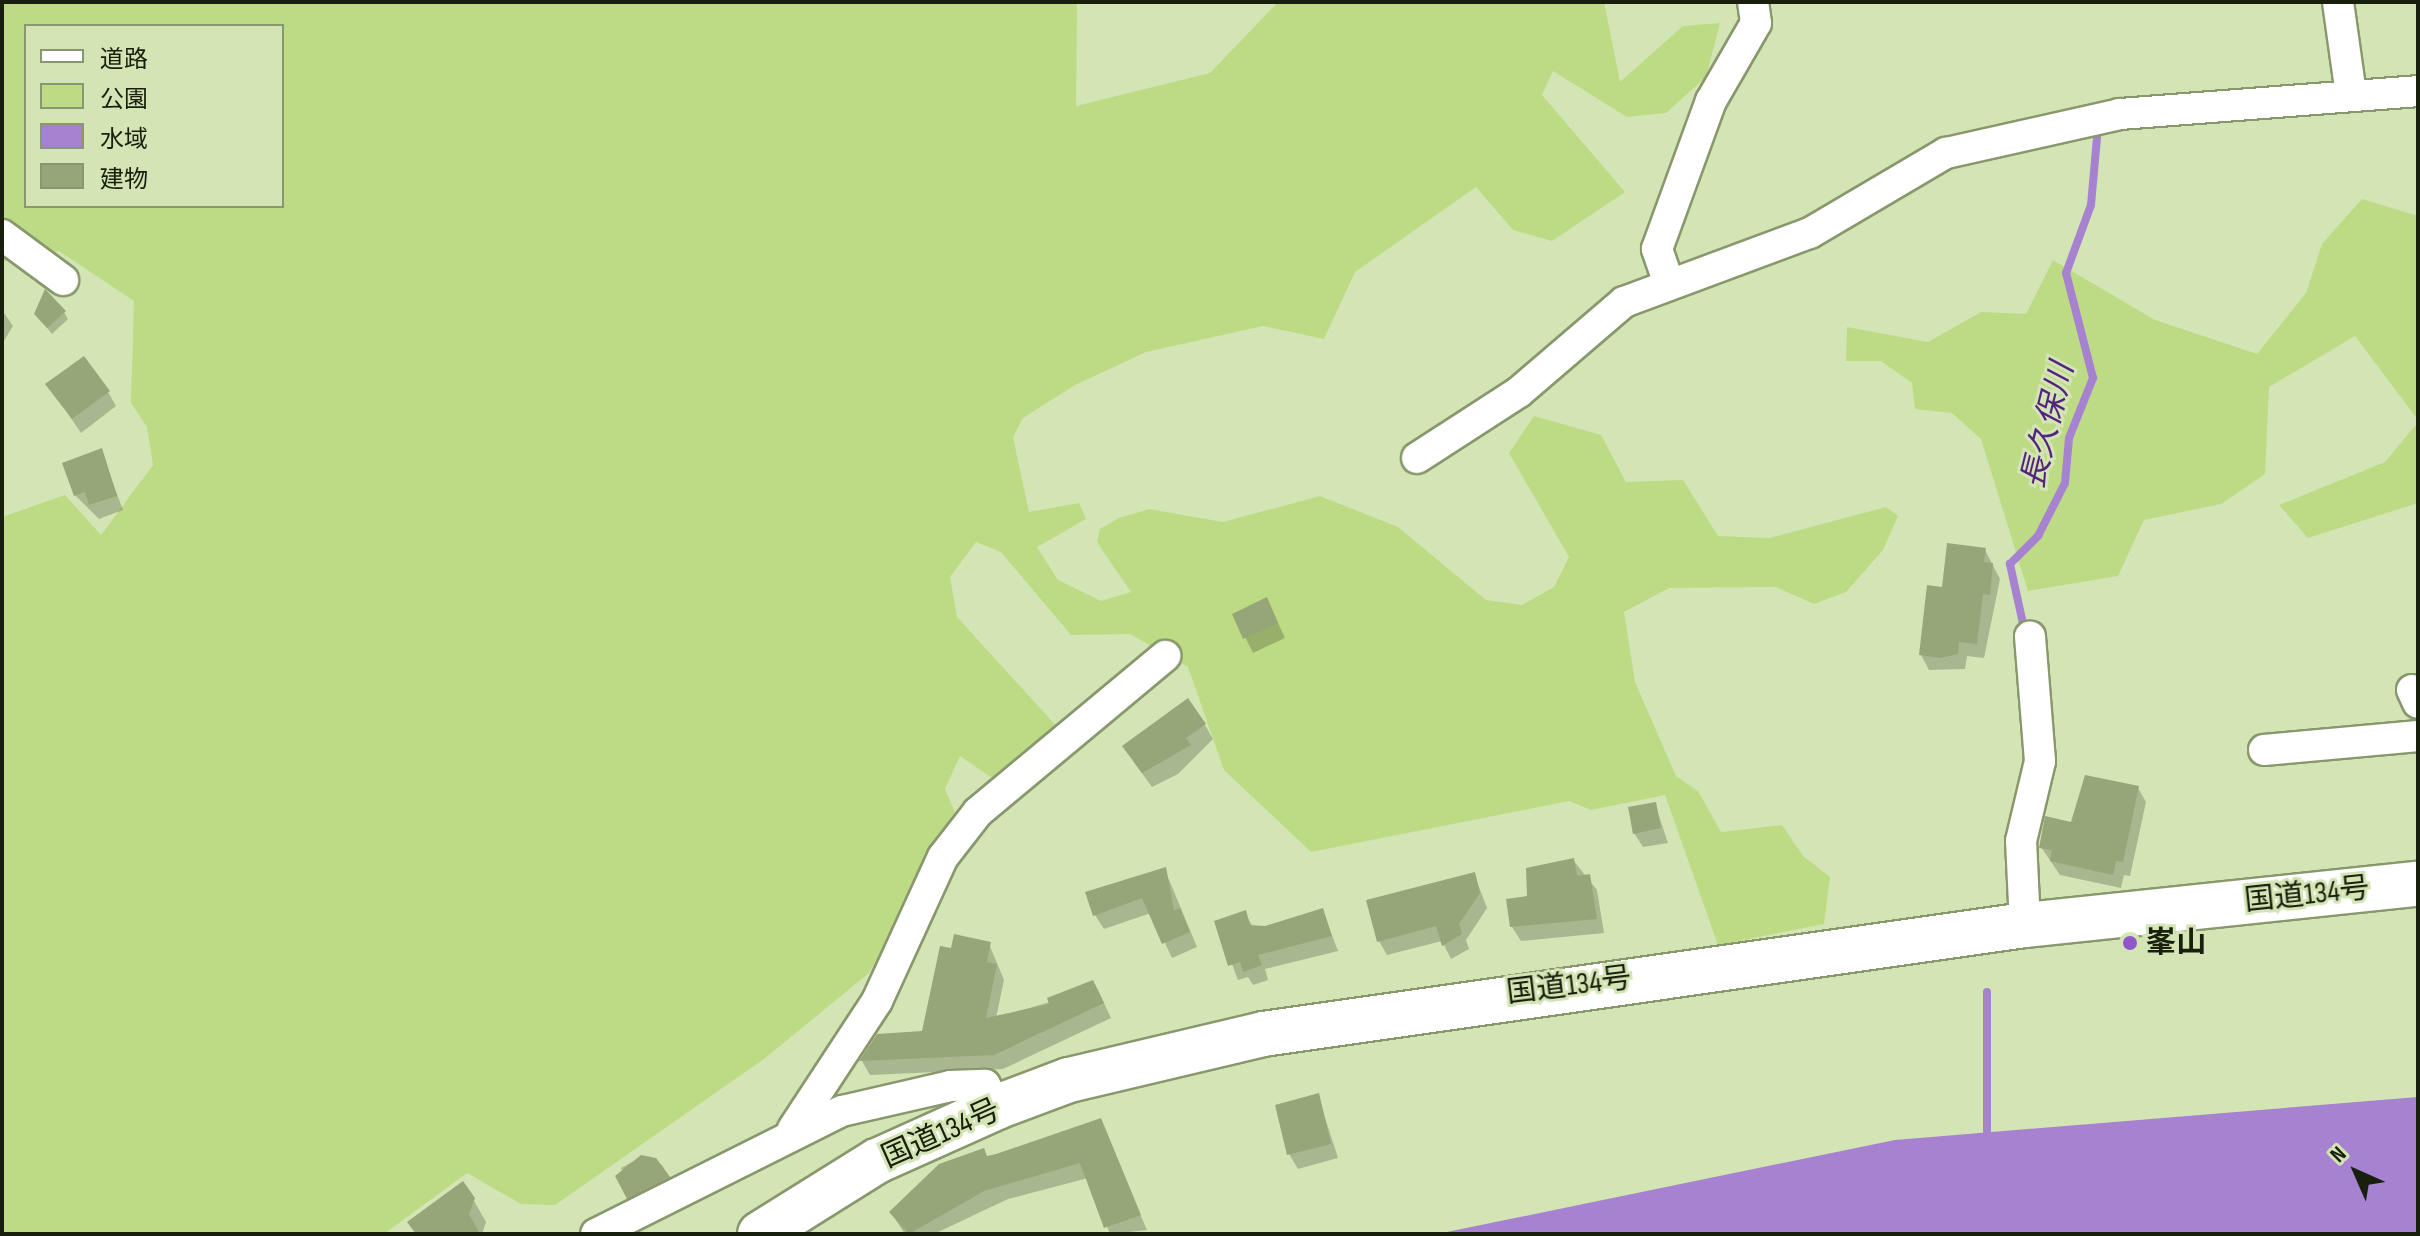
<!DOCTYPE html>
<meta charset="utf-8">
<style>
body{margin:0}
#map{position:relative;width:2420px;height:1236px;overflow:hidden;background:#d3e5b5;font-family:"Sofia Sans Condensed","Noto Sans JP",sans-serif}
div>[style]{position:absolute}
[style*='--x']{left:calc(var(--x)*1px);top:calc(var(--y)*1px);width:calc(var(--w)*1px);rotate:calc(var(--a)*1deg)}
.green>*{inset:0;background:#bddb85}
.water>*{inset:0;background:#a682d0}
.shadow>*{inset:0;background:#0003}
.stream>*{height:8px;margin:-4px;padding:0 4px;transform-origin:4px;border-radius:4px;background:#a682d0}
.building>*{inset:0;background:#96a679}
.roads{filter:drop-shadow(2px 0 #88986c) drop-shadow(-2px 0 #88986c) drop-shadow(0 2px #88986c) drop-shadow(0 -2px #88986c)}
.minor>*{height:30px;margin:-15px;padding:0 15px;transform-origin:15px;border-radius:15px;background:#fff}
.highway>*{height:44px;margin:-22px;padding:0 22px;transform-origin:22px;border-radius:22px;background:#fff}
.dots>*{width:22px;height:22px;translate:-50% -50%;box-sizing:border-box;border:4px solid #d3e5b5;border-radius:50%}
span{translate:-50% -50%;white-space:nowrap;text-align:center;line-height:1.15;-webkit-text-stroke:6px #d3e5b5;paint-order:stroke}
.street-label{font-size:30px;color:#191f0d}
.poi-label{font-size:30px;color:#191f0d;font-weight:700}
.left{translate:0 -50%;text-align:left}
.water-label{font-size:32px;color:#54237f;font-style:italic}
.frame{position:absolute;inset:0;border:4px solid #191f0d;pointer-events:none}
.legend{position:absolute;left:24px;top:24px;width:260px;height:184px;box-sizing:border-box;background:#d3e5b5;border:2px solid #899672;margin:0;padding:10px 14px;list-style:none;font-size:24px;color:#191f0d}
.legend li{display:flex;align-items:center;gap:16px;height:40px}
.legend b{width:40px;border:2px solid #899672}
.north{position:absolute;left:2316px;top:1132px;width:80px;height:80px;-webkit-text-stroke:6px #d3e5b5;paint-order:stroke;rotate:315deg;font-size:22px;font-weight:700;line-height:32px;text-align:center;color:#191f0d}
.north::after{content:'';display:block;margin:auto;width:28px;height:36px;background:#191f0d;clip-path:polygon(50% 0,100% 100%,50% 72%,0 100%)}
</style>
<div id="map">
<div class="green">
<div style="clip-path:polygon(evenodd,2px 2px,1077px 2px,1076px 106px,1210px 73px,1278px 2px,1604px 2px,1620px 82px,1683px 26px,1720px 23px,1706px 77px,1666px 113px,1627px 117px,1553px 71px,1542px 95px,1625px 192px,1552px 241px,1513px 230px,1476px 187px,1355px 272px,1324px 339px,1263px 326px,1146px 352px,1075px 385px,1023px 418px,1013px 437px,1029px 512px,1079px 503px,1086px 519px,1037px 547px,1058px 580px,1101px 601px,1131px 592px,1097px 542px,1100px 529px,1119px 518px,1149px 509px,1223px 522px,1320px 496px,1398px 527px,1486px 600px,1522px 605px,1554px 587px,1569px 557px,1509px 453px,1534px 416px,1601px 435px,1626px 482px,1683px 480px,1718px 536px,1770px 538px,1886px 507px,1898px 516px,1883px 550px,1846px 592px,1814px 604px,1776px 587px,1669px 588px,1624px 612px,1635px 682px,1676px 776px,1698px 791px,1721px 832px,1782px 825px,1803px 856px,1830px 877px,1824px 924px,1718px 945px,1665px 795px,1591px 810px,1569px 801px,1311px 852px,1224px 770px,1188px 667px,1130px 634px,1071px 635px,1001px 552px,976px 542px,950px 577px,957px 617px,1060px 730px,998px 782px,960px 756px,945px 789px,958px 820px,869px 973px,764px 1059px,555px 1205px,521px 1204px,467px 1173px,384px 1234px,2px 1234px,2px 517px,65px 495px,101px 535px,153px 465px,147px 427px,131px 403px,134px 301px,59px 251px,2px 262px,2px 2px,26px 26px,282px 26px,282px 206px,26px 206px,26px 26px)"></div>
<div style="clip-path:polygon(2362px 199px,2418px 216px,2418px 420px,2355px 336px,2269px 387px,2265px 474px,2221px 504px,2144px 520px,2118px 576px,2028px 591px,1981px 439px,1952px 413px,1915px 409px,1912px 383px,1881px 361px,1846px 361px,1847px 327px,1928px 342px,1981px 312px,2026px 314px,2053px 260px,2155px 320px,2257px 354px,2306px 293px,2322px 244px)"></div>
<div style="clip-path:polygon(2418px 422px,2418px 503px,2308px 538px,2279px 505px,2385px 462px)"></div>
</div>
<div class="water">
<div style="clip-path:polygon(2418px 1097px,2418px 1234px,1437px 1234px,1895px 1140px)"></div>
</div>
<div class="shadow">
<div style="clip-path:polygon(2px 310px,13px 326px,2px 344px)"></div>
<div style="clip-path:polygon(64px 312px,68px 319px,52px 334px,36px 314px)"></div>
<div style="clip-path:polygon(48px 384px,108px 392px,116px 406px,81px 433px)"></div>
<div style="clip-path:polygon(101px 451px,123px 510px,99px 519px,75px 495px)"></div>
<div style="clip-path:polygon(1985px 550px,2000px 579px,1984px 658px,1967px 656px,1965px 669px,1929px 670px,1921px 655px,1944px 589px)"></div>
<div style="clip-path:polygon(1274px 614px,1285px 638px,1253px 653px,1234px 615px)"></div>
<div style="clip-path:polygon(1205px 725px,1213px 739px,1178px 774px,1152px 787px,1133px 761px)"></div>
<div style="clip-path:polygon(2138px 788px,2146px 802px,2130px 876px,2124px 875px,2121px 888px,2060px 875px,2041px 847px)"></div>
<div style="clip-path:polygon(1655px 804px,1668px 843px,1643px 847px,1634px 833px)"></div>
<div style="clip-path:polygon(1573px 860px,1597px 890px,1604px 933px,1521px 941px,1512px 927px)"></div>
<div style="clip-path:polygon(1165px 870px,1197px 947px,1172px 958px,1151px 913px,1104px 929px,1095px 915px)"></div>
<div style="clip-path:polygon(1474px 874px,1487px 908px,1466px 940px,1469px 949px,1451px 959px,1442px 941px,1387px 955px,1379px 941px)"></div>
<div style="clip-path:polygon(1322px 910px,1338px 951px,1265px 969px,1268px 980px,1253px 985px,1248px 977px,1238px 980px,1216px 922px,1245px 913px,1253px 927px,1266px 928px)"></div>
<div style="clip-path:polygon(989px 944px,1004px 980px,996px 1018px,1097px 988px,1111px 1018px,1003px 1069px,870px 1075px,862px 1061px,924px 1033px,953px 951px)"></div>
<div style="clip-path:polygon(1318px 1096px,1338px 1158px,1298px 1169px,1289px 1154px)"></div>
<div style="clip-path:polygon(1100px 1121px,1147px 1230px,1110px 1234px,1088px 1178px,1008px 1199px,934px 1234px,905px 1234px,891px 1213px,988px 1158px)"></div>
<div style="clip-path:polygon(641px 1157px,662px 1165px,677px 1192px,637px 1212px,621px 1168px)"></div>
<div style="clip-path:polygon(473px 1199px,486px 1222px,482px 1234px,417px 1234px)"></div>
</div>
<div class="stream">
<div style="--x:2025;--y:633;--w:71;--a:-102.3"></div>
<div style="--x:2010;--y:564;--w:40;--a:-45"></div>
<div style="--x:2038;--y:536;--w:59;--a:-63"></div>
<div style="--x:2065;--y:483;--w:45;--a:-84.9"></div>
<div style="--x:2069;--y:438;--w:65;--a:-68.2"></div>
<div style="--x:2093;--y:378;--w:108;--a:-104.4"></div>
<div style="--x:2066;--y:273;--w:72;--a:-69.8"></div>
<div style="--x:2091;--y:205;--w:79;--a:-84.9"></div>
<div style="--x:1987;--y:992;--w:140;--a:90"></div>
</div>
<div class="building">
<div style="clip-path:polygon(45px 289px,66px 311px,47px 328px,34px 314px)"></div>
<div style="clip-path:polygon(84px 356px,110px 391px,72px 419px,45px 384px)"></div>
<div style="clip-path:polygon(102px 448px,117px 496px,89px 505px,85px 492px,74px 496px,62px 463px)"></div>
<div style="clip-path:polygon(1947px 543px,1986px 548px,1984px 562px,1993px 563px,1990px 595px,1983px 594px,1977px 644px,1959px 642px,1958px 654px,1941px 658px,1919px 655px,1927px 585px,1942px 587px)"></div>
<div style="clip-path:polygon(1267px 597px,1278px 623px,1243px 639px,1232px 614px)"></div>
<div style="clip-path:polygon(1188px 698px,1206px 724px,1186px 738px,1191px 745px,1142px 773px,1122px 746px)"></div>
<div style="clip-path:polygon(2085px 775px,2139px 786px,2123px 862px,2116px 861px,2113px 875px,2050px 861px,2052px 850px,2039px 848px,2045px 816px,2071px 822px)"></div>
<div style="clip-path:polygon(1656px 802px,1661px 828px,1633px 834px,1628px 807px)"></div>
<div style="clip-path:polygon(1574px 858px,1577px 876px,1590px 874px,1597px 919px,1510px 927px,1506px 899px,1527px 896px,1526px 868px)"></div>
<div style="clip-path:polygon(1166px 867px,1174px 911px,1180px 908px,1190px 932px,1162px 944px,1142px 898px,1093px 916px,1085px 892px)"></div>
<div style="clip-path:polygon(1475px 872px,1480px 893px,1459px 924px,1462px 934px,1442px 946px,1436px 926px,1377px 942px,1366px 900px)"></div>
<div style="clip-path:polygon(1323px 908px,1332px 936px,1258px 955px,1262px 965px,1243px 972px,1240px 962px,1228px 966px,1214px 921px,1246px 910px,1250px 925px,1265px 926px)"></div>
<div style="clip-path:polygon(954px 934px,991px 942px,987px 962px,997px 964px,986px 1018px,1049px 1004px,1047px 998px,1093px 980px,1104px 1003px,994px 1055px,859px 1061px,877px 1034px,922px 1031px,940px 946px,951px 948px)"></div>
<div style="clip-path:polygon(1319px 1093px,1331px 1144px,1287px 1155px,1275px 1105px)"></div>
<div style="clip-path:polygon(1101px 1118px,1141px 1215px,1104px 1228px,1080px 1163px,984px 1191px,909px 1234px,889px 1212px,939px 1164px,984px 1148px,987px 1156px,996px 1154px)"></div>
<div style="clip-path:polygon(641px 1155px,656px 1158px,670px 1177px,627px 1199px,615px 1176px)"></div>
<div style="clip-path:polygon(463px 1181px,475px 1198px,469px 1214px,480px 1234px,416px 1234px,407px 1222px)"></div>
</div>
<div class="roads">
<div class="minor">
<div style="--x:2338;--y:2;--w:94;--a:82"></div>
<div style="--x:2;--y:235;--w:76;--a:36.4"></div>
<div style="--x:1668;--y:281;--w:34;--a:-109"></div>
<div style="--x:1657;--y:249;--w:158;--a:-70"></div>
<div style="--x:1711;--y:101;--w:90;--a:-60"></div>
<div style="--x:1756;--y:23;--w:21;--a:-98"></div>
<div style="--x:1417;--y:458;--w:121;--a:-32.9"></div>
<div style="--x:1519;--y:392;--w:138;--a:-40.6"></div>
<div style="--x:1624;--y:302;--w:198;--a:-20.4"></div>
<div style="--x:1810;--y:233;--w:158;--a:-30.5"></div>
<div style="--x:1946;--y:153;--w:178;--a:-12.6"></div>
<div style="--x:2120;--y:114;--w:299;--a:-4.4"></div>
<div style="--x:2412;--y:690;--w:14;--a:65"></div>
<div style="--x:2264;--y:750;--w:155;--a:-5.2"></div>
<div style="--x:2025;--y:925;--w:84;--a:-92.7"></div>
<div style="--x:2021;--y:841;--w:82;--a:-76.6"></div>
<div style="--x:2040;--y:761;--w:125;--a:-94.6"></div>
<div style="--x:793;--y:1129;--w:153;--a:-56.7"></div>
<div style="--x:877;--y:1001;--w:158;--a:-65.4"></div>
<div style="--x:943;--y:857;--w:57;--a:-52.1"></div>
<div style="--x:978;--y:812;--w:244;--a:-39.8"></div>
<div style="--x:596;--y:1234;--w:275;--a:-26.6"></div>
<div style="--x:842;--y:1111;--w:111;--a:-13"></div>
<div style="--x:950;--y:1086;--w:35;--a:-2"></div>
<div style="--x:985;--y:1085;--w:25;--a:61"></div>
</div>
<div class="highway">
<div style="--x:760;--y:1234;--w:138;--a:-32"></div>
<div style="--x:877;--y:1161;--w:132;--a:-24.2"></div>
<div style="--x:997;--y:1107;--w:77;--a:-20.6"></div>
<div style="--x:1069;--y:1080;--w:199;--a:-13.3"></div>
<div style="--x:1263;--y:1034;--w:770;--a:-8.14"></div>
<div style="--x:2025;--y:925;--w:395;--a:-6"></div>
</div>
</div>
<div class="dots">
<div style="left:2130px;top:943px;background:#9155cc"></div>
</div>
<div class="street-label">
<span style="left:2307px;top:895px;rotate:-6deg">国道134号</span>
<span style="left:1569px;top:986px;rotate:-7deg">国道134号</span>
<span style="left:941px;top:1134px;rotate:-24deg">国道134号</span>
</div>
<div class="poi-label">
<span class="left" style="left:2146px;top:943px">峯山</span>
</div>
<div class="water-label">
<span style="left:2049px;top:426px;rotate:-76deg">長久保川</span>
</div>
<div class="frame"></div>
<ul class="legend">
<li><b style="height:10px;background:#fff"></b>道路</li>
<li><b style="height:22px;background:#bddb85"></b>公園</li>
<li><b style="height:22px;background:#a682d0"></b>水域</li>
<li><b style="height:22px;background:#96a679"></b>建物</li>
</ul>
<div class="north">N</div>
</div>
